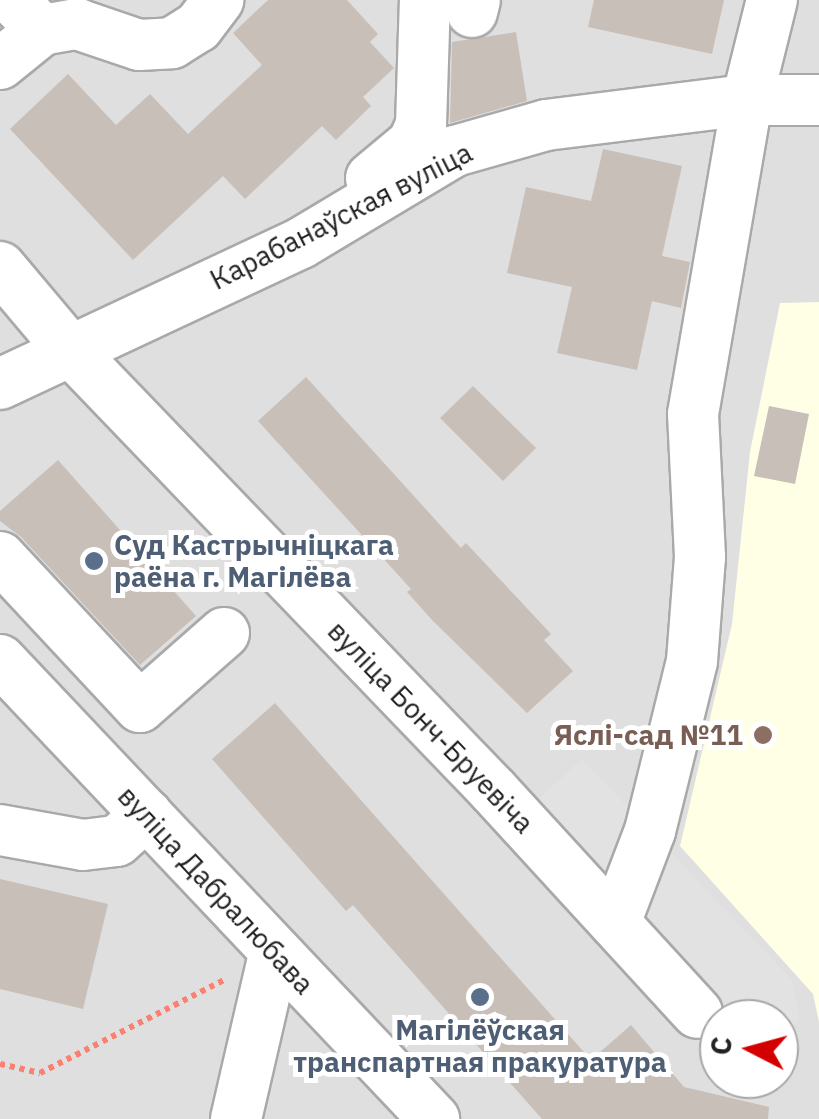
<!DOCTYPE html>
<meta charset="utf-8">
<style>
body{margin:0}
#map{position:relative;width:819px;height:1119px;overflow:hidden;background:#f2efe9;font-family:"IBM Plex Sans",sans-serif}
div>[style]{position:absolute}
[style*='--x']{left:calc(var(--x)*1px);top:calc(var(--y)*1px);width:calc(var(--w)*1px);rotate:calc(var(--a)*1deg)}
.residential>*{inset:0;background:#e0dfdf}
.education>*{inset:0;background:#ffffe5}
.parking>*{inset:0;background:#e2e2e2}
.building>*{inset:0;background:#c7bfb8}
.path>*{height:6px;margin-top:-3px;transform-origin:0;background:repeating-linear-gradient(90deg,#fa8072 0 5px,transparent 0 10px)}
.roads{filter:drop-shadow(2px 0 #a9a9a9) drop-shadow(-2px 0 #a9a9a9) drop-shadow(0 2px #a9a9a9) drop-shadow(0 -2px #a9a9a9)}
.minor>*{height:50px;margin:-25px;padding:0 25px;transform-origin:25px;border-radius:25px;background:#fff}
.dots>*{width:28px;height:28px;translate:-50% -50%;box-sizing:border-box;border:5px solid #fff;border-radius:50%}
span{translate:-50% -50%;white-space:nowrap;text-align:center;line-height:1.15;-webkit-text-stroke:10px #fff;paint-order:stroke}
.street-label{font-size:28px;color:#222}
.service-label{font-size:28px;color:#4e5e75;font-weight:700}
.left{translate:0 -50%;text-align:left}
.education-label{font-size:28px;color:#785e54;font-weight:700}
.right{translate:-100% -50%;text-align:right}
.north{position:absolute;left:699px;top:999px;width:100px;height:100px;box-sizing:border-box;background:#fff;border:2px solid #a7a7a7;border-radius:50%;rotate:276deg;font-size:28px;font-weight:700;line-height:40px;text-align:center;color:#222}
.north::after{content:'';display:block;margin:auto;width:35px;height:45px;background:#d40000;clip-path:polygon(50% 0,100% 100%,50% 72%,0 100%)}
</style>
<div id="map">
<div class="residential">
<div style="clip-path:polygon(evenodd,0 0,819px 0,819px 1119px,0 1119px,0 0,719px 1019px,779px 1019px,779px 1079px,719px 1079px,719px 1019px)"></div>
</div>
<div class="education">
<div style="clip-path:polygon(819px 302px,819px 1022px,813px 994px,680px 846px,732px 624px,750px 452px,780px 303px)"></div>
</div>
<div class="parking">
<div style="clip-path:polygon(582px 759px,792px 980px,800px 1019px,779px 1042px,779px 1019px,754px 1019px,747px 1012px,676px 1031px,504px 832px)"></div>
</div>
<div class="building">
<div style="clip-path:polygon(268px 0,347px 0,378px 34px,370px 42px,394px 68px,363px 97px,371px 106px,336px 140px,322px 126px,245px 199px,223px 176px,133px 260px,10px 129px,68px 74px,116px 125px,150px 94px,188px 134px,262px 65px,233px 33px)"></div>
<div style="clip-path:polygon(594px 0,724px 0,712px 54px,588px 27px)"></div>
<div style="clip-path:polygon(516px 32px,527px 101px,450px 123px,452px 42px)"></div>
<div style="clip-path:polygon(603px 149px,682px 166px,662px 256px,690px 262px,681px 308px,652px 301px,637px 370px,557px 353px,572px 287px,507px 273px,526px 187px,591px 201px)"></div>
<div style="clip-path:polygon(306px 377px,461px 548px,466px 543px,551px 634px,544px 640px,573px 671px,527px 713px,433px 621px,407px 592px,411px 589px,258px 421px)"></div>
<div style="clip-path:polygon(473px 386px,536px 448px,503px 481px,440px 418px)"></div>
<div style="clip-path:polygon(769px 406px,809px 414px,795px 484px,754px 476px)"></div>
<div style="clip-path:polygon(58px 460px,196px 616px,140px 665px,21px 537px,0 521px,0 511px)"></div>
<div style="clip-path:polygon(275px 703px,591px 1060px,631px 1025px,684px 1087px,769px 1107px,768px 1119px,542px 1119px,353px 905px,346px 911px,212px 759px)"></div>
<div style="clip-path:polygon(0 879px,108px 904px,83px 1009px,0 989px)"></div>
</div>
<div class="path">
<div style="--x:0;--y:1064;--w:41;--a:12.7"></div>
<div style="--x:40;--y:1073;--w:206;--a:-26.8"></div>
</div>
<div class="roads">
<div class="minor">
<div style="--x:472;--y:12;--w:12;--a:-76"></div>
<div style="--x:42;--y:30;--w:36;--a:-10"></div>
<div style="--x:77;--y:24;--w:65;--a:18.7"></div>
<div style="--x:139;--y:45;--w:33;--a:-3"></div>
<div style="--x:172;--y:43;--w:31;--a:-32"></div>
<div style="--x:198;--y:27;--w:34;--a:-53"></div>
<div style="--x:0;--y:64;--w:54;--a:-39"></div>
<div style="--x:42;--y:30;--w:42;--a:-134"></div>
<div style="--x:371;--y:178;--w:55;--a:-39.8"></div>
<div style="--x:413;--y:143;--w:20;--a:-66"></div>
<div style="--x:421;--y:125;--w:125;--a:-88.2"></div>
<div style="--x:0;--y:267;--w:107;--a:49.9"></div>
<div style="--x:69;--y:349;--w:612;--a:46.13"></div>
<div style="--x:493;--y:790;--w:302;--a:47.5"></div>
<div style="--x:0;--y:384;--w:332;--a:-25.1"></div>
<div style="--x:301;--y:243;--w:179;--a:-30.9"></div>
<div style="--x:455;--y:151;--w:95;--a:-15.9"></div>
<div style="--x:546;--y:125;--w:203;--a:-7.1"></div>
<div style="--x:747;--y:100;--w:72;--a:0"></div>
<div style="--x:0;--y:557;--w:205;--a:47"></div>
<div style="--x:140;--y:707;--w:112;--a:-41.4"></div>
<div style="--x:0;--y:660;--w:632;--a:46.6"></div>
<div style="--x:0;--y:830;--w:84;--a:10.2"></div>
<div style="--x:83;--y:845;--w:34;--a:-7"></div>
<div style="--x:117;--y:841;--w:40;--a:-42"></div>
<div style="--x:615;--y:923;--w:98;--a:-69.2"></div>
<div style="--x:650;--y:831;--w:175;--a:-76.1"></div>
<div style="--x:692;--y:661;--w:104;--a:-85.6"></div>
<div style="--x:700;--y:557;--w:143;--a:-92.8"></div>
<div style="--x:693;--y:414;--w:319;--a:-80.2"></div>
<div style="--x:747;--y:100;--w:103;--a:-76"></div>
<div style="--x:236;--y:1119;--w:169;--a:-77"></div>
</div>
</div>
<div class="dots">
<div style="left:94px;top:561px;background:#5c6f8a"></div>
<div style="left:763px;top:735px;background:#8d6e63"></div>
<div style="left:480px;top:997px;background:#5c6f8a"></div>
</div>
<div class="street-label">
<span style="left:341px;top:216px;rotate:-27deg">Карабанаўская вуліца</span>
<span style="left:431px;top:727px;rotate:46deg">вуліца Бонч-Бруевіча</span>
<span style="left:216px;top:890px;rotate:47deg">вуліца Дабралюбава</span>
</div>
<div class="service-label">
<span class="left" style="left:114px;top:561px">Суд Кастрычніцкага<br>раёна г. Магілёва</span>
<span style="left:480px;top:1046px">Магілёўская<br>транспартная пракуратура</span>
</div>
<div class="education-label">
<span class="right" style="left:743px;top:735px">Яслі-сад №11</span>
</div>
<div class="north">С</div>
</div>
